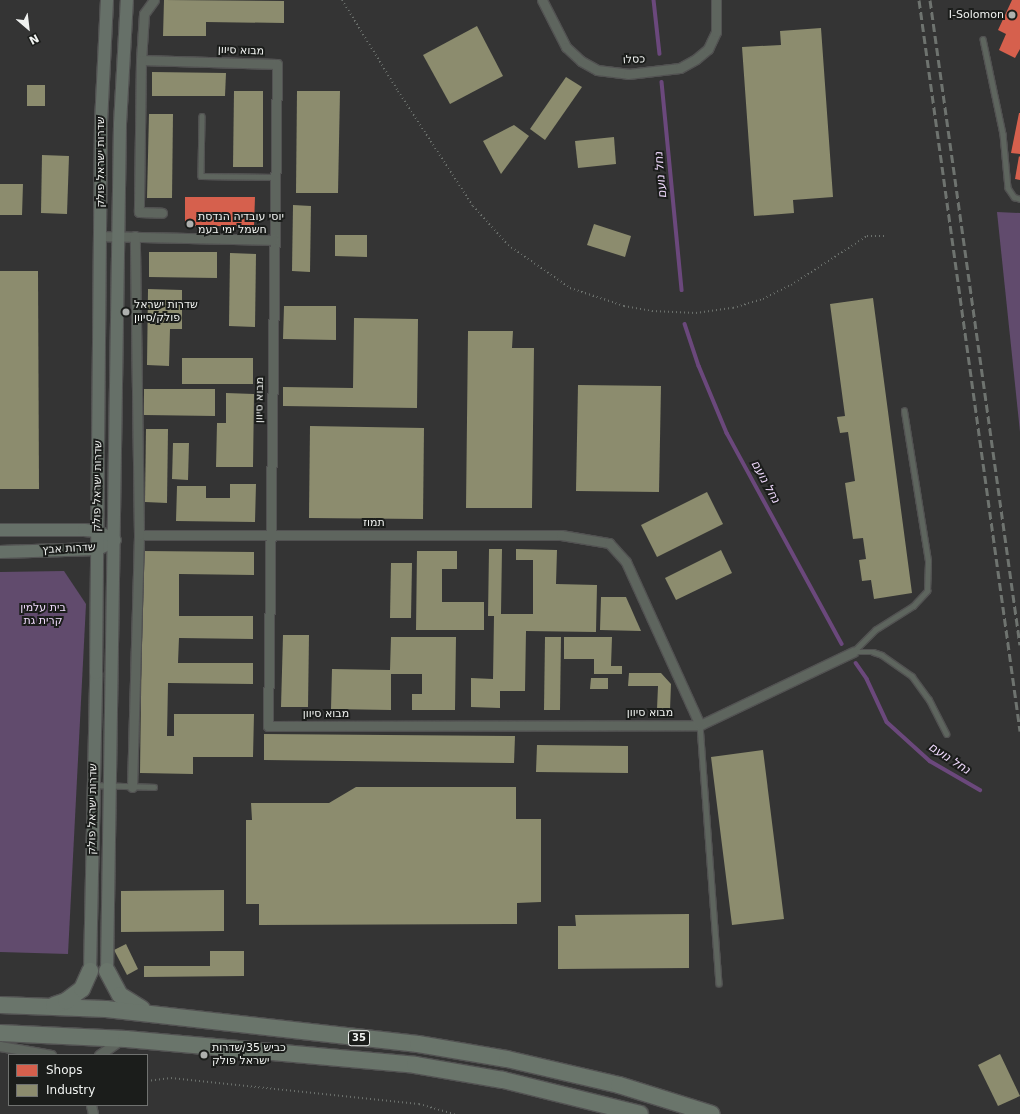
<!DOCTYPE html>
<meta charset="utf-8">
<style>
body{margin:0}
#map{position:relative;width:1020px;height:1114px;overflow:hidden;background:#343434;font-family:"DejaVu Sans","Noto Sans Hebrew",sans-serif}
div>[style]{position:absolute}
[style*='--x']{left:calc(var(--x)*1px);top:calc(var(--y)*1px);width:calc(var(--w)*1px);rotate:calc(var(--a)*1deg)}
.green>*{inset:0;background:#614b6d}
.shops>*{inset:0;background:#d6604d}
.industry>*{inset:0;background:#8c8c6e}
.stream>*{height:3.5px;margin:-1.75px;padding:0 1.75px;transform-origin:1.75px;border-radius:1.75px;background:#6b487c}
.path>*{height:2px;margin-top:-1px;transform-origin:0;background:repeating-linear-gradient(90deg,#6b706c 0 1px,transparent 0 4px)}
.roads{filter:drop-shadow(1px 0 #525252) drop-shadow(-1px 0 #525252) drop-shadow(0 1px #525252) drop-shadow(0 -1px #525252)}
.lane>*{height:4.5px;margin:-2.25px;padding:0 2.25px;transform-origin:2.25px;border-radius:2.25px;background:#5e655e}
.street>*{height:9px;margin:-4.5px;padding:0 4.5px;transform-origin:4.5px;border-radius:4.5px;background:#5e655e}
.secondary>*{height:12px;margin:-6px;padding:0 6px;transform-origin:6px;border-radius:6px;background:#667068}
.highway>*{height:16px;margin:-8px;padding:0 8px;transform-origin:8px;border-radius:8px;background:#6a756b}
.rail>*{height:3px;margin-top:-1.5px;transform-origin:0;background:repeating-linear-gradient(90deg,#6e736f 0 8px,transparent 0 12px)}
.dots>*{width:11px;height:11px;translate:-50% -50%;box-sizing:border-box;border:2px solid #1b1d1b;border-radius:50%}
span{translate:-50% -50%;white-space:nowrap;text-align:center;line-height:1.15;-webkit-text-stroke:4px #1b1d1b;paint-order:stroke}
.shield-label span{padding:1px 3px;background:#1b1d1b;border:1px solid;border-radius:3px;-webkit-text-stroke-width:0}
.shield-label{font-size:10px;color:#f0f2f0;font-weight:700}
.poi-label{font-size:11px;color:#f0f2f0}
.right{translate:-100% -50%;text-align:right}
.left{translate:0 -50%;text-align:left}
.street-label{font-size:11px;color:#f0f2f0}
.park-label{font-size:11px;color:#efd9fb}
.water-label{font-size:12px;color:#f0dafd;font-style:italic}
.legend{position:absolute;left:8px;top:1054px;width:140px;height:52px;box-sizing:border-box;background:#1b1d1b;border:1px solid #707270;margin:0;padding:5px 7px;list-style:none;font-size:12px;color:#f0f2f0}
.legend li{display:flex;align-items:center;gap:8px;height:20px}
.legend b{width:20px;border:1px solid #707270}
.north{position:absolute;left:8px;top:8px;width:40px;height:40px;-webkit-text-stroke:3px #1b1d1b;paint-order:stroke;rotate:152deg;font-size:11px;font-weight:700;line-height:16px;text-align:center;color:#f0f2f0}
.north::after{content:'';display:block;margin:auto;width:14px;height:18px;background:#f0f2f0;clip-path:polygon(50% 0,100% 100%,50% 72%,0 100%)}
</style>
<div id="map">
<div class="green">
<div style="clip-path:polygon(997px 212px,1020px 213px,1020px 432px)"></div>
<div style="clip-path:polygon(64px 571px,86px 604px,68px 954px,0 952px,0 572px)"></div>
</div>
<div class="shops">
<div style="clip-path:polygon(1012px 0,1020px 0,1020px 49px,1015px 58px,999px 50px,1006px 34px,998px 30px)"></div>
<div style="clip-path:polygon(1019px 113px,1020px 113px,1020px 154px,1011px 153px)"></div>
<div style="clip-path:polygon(1019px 156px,1020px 157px,1020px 180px,1015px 179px)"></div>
<div style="clip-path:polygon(185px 197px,255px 197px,254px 226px,185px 226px)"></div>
</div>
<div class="industry">
<div style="clip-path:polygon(164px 0,284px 1px,284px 23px,206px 22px,206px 36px,163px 36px)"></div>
<div style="clip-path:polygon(477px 26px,503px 76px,450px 104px,423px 55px)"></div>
<div style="clip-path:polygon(821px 28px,833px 197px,793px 200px,794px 213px,754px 216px,742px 47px,781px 45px,780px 31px)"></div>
<div style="clip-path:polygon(152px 72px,226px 73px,225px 96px,152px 96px)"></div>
<div style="clip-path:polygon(566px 77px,582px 87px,545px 140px,530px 129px)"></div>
<div style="clip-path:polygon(27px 85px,45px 85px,45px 106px,27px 106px)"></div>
<div style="clip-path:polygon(234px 91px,263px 91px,263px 167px,233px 167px)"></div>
<div style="clip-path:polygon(297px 91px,340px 91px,338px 193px,296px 193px)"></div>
<div style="clip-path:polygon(149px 114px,173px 114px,172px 198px,147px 198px)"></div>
<div style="clip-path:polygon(514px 125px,529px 136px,501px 174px,483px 141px)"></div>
<div style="clip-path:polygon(614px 137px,616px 164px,578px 168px,575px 141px)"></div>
<div style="clip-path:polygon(42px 155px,69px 156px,67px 214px,41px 213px)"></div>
<div style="clip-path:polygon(0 184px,23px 184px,22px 215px,0 215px)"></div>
<div style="clip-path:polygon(293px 205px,311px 206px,310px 272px,292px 271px)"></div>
<div style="clip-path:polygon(594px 224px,631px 236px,625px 257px,587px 245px)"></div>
<div style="clip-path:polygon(335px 235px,367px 235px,367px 257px,335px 256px)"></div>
<div style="clip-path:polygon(149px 252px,217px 252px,217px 278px,149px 277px)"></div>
<div style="clip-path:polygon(230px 253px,256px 254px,255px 327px,229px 326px)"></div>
<div style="clip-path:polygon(0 271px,38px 271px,39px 489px,0 489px)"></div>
<div style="clip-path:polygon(148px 289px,182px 290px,182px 329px,170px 329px,169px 366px,147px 365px)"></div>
<div style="clip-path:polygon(873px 298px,912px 593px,874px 599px,871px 580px,862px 581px,859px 560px,866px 559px,863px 538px,853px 539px,845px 483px,855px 481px,848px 432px,840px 433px,837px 417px,845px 416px,830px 304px)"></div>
<div style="clip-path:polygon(284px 306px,336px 306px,336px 340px,283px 339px)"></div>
<div style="clip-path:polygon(354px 318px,418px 319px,417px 408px,283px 406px,283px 387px,353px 388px)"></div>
<div style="clip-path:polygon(468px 331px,513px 331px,512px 348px,534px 348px,532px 508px,466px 508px)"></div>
<div style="clip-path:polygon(182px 358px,253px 358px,253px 384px,182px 384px)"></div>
<div style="clip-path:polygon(578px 385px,661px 386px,659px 492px,576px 491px)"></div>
<div style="clip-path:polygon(144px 389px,215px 389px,215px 416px,144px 415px)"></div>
<div style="clip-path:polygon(226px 393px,254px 394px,253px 467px,216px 467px,217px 423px,226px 423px)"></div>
<div style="clip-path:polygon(310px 426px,424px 428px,423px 519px,309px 518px)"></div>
<div style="clip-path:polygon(146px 429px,168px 429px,167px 503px,145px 502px)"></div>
<div style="clip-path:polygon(173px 443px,189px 443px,188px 480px,172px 479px)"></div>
<div style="clip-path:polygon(230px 484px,256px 484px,255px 522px,176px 521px,177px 486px,206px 486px,206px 498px,230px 498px)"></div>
<div style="clip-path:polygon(707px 492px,723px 524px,657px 557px,641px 525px)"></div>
<div style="clip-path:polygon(489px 549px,502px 549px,501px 614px,533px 614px,533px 560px,516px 560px,516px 549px,557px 550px,556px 584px,597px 585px,596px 632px,526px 631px,525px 691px,500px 691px,500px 708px,471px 707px,471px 678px,493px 679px,494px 616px,488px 616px)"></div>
<div style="clip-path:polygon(721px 550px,732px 573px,676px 600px,665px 578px)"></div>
<div style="clip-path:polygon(143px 551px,254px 552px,254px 575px,179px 574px,179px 616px,253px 616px,253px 639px,179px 638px,178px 663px,253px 663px,253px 684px,168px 683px,167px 736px,174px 736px,174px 714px,254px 714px,253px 757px,193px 757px,193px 774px,140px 773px)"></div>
<div style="clip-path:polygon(417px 551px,457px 551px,457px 569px,442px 569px,442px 602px,484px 602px,484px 630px,416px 630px)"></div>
<div style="clip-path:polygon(391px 563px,412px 563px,411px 618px,390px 618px)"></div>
<div style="clip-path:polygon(601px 597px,626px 597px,641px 631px,600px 630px)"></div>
<div style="clip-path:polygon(283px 635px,309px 635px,308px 707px,281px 707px)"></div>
<div style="clip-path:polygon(391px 637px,456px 637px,455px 710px,412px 710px,412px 694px,422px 694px,422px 674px,391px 674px,391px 710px,331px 709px,332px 669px,390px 670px)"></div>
<div style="clip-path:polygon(545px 637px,561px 637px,560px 710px,544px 710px)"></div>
<div style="clip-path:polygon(564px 637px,612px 637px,611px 666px,622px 666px,622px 674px,594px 674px,594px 659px,564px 659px)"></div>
<div style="clip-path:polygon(629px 673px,661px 673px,671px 684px,670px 710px,657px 709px,658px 686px,628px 686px)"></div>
<div style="clip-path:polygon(591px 678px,608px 678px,608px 689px,590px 689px)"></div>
<div style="clip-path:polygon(264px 734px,515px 736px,514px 763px,264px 760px)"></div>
<div style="clip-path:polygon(537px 745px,628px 746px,628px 773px,536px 772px)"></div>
<div style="clip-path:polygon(763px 750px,784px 919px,732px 925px,711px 757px)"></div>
<div style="clip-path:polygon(356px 787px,516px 787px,516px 819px,541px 819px,541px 902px,517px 903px,517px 924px,259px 925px,259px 904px,246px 904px,246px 820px,252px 820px,251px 803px,329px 803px)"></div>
<div style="clip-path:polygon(224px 890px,224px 931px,121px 932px,121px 891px)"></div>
<div style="clip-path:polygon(689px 914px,689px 968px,558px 969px,558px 926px,576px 926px,575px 915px)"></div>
<div style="clip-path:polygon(126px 944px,138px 969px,127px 975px,114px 950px)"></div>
<div style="clip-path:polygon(210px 951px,244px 951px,244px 976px,144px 977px,144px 966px,210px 966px)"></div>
<div style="clip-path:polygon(1000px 1054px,1020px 1096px,998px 1106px,978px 1065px)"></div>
</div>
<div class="stream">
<div style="--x:654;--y:0;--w:54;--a:83.7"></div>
<div style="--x:662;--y:82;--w:209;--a:84.5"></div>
<div style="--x:685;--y:324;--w:44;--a:71.6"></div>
<div style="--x:699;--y:366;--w:73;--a:67.3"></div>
<div style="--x:727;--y:433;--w:240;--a:61.4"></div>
<div style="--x:856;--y:663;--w:19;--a:55"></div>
<div style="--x:867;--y:679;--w:47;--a:65.1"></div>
<div style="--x:887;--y:722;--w:58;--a:42.2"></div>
<div style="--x:930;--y:761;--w:58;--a:30.1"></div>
</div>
<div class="path">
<div style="--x:342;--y:0;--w:107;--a:58.4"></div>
<div style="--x:398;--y:91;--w:137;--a:56.9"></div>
<div style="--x:473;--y:206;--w:52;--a:48.1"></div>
<div style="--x:508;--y:245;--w:75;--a:34.7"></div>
<div style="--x:570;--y:288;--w:57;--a:18.4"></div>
<div style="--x:624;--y:306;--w:28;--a:10"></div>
<div style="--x:652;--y:311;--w:44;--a:2.6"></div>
<div style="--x:696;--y:313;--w:37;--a:-8"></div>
<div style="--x:733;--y:308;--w:31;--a:-17"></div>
<div style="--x:763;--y:299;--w:31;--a:-27"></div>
<div style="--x:791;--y:285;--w:90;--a:-32.8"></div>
<div style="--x:867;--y:236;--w:20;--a:0"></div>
<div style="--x:147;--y:1081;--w:24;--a:-7"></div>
<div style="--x:171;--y:1078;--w:249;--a:6"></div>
<div style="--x:419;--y:1104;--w:37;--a:16"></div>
</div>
<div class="roads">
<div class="lane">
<div style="--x:983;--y:39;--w:97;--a:78.1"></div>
<div style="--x:1003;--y:134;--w:54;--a:84.7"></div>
<div style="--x:1008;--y:188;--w:11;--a:56"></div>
<div style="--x:1014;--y:197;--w:6;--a:18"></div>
<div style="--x:202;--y:116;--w:60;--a:91"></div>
<div style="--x:201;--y:176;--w:74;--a:0.8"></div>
<div style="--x:853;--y:652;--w:31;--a:-45"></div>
<div style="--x:875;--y:630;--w:45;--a:-32.3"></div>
<div style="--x:913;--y:606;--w:21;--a:-47"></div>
<div style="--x:927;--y:591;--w:30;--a:-88"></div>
<div style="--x:928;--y:561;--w:152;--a:-99.1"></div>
<div style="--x:853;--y:652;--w:20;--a:0"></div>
<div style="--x:873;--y:652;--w:9;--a:18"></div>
<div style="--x:882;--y:655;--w:37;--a:35"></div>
<div style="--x:912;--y:676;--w:29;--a:54"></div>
<div style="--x:929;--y:699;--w:39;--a:63"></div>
<div style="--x:700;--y:725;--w:259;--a:85.8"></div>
<div style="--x:94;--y:785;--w:60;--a:1.9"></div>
</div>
<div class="street">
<div style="--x:154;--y:0;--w:17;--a:126"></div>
<div style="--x:144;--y:14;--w:46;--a:93.7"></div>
<div style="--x:141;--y:60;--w:136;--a:1.7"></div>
<div style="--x:277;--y:64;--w:662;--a:90.78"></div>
<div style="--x:268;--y:726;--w:432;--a:-0.1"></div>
<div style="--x:700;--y:725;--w:170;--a:-25.5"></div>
<div style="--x:542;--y:0;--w:53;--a:62.9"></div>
<div style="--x:566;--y:47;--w:21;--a:43"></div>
<div style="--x:581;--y:61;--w:18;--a:29"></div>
<div style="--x:597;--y:70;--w:31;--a:7"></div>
<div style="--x:628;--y:74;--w:52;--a:-6.6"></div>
<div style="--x:680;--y:68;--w:18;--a:-29"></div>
<div style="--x:696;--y:59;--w:16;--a:-40"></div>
<div style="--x:708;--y:49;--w:19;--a:-65"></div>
<div style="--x:716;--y:32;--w:32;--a:-90"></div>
<div style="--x:141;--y:60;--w:152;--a:90.8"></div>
<div style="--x:139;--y:212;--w:23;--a:2"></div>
<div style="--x:101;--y:236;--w:173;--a:1.3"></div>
<div style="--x:139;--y:535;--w:422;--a:0"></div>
<div style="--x:561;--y:535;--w:49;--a:9.5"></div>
<div style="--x:609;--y:543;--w:25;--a:48"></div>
<div style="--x:626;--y:562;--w:179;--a:65.6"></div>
<div style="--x:132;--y:787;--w:252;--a:-88.4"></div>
<div style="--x:139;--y:535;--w:299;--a:-90.8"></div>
<div style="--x:0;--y:1046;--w:52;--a:10"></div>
<div style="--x:99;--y:1055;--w:24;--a:-35"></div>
<div style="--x:91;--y:1105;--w:9;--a:77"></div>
</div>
<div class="secondary">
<div style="--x:0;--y:530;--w:84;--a:0"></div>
<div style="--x:84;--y:530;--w:13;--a:4"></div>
<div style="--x:97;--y:531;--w:20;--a:27"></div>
<div style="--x:0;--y:552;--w:98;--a:-1.8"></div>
<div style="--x:98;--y:549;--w:7;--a:-27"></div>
<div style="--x:90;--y:971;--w:298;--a:-88.8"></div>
<div style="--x:96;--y:673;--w:550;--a:-89.48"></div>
<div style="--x:101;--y:123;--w:123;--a:-87.2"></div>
<div style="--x:107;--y:971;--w:847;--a:-89.12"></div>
<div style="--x:120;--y:124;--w:124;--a:-86.8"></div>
</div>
<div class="highway">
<div style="--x:107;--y:971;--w:27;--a:62"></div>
<div style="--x:120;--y:995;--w:26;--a:32"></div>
<div style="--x:0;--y:1005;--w:106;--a:2.2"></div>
<div style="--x:106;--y:1009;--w:314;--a:6.4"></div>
<div style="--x:418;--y:1044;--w:90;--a:9.6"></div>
<div style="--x:507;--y:1059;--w:115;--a:13.1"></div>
<div style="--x:619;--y:1085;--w:97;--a:17.3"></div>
<div style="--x:54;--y:1005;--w:13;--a:-18"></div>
<div style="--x:66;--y:1001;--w:20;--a:-37"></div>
<div style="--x:82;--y:989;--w:20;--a:-66"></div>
<div style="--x:0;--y:1033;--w:126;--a:2.7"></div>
<div style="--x:126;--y:1039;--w:290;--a:5.1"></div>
<div style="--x:415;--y:1065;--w:89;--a:9.7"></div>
<div style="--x:503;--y:1080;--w:141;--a:13.9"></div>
</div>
</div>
<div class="rail">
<div style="--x:919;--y:0;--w:738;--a:82.13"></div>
<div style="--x:930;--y:0;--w:651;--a:82.06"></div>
</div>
<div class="dots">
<div style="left:1012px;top:15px;background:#aeb0ae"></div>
<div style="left:190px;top:224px;background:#aeb0ae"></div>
<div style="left:126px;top:312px;background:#aeb0ae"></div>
<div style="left:204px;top:1055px;background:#aeb0ae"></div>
</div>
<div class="shield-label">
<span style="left:359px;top:1038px">35</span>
</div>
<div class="poi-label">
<span class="right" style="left:1004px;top:15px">I-Solomon</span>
<span class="left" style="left:198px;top:224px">יוסי עובדיה הנדסת<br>חשמל ימי בעמ</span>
<span class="left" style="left:134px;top:312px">שדרות ישראל<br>פולק/סיוון</span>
<span class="left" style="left:212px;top:1055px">כביש 35/שדרות<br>ישראל פולק</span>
</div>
<div class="street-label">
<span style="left:241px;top:51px;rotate:2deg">מבוא סיוון</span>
<span style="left:634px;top:60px;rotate:-3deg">כסלו</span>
<span style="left:101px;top:162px;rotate:-90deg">שדרות ישראל פולק</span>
<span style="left:260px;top:400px;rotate:-89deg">מבוא סיוון</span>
<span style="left:98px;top:486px;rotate:-89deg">שדרות ישראל פולק</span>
<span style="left:374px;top:523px">תמוז</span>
<span style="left:69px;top:549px;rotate:-3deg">שדרות אבץ</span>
<span style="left:650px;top:713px">מבוא סיוון</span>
<span style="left:326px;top:714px">מבוא סיוון</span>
<span style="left:93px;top:809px;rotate:-89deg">שדרות ישראל פולק</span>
</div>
<div class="park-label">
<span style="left:43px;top:615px">בית עלמין<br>קרית גת</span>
</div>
<div class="water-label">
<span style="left:661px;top:175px;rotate:-95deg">נחל נועם</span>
<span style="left:765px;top:482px;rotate:61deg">נחל נועם</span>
<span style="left:949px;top:759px;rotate:33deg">נחל נועם</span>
</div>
<ul class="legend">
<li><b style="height:11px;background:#d6604d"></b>Shops</li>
<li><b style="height:11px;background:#8c8c6e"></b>Industry</li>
</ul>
<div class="north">N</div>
</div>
